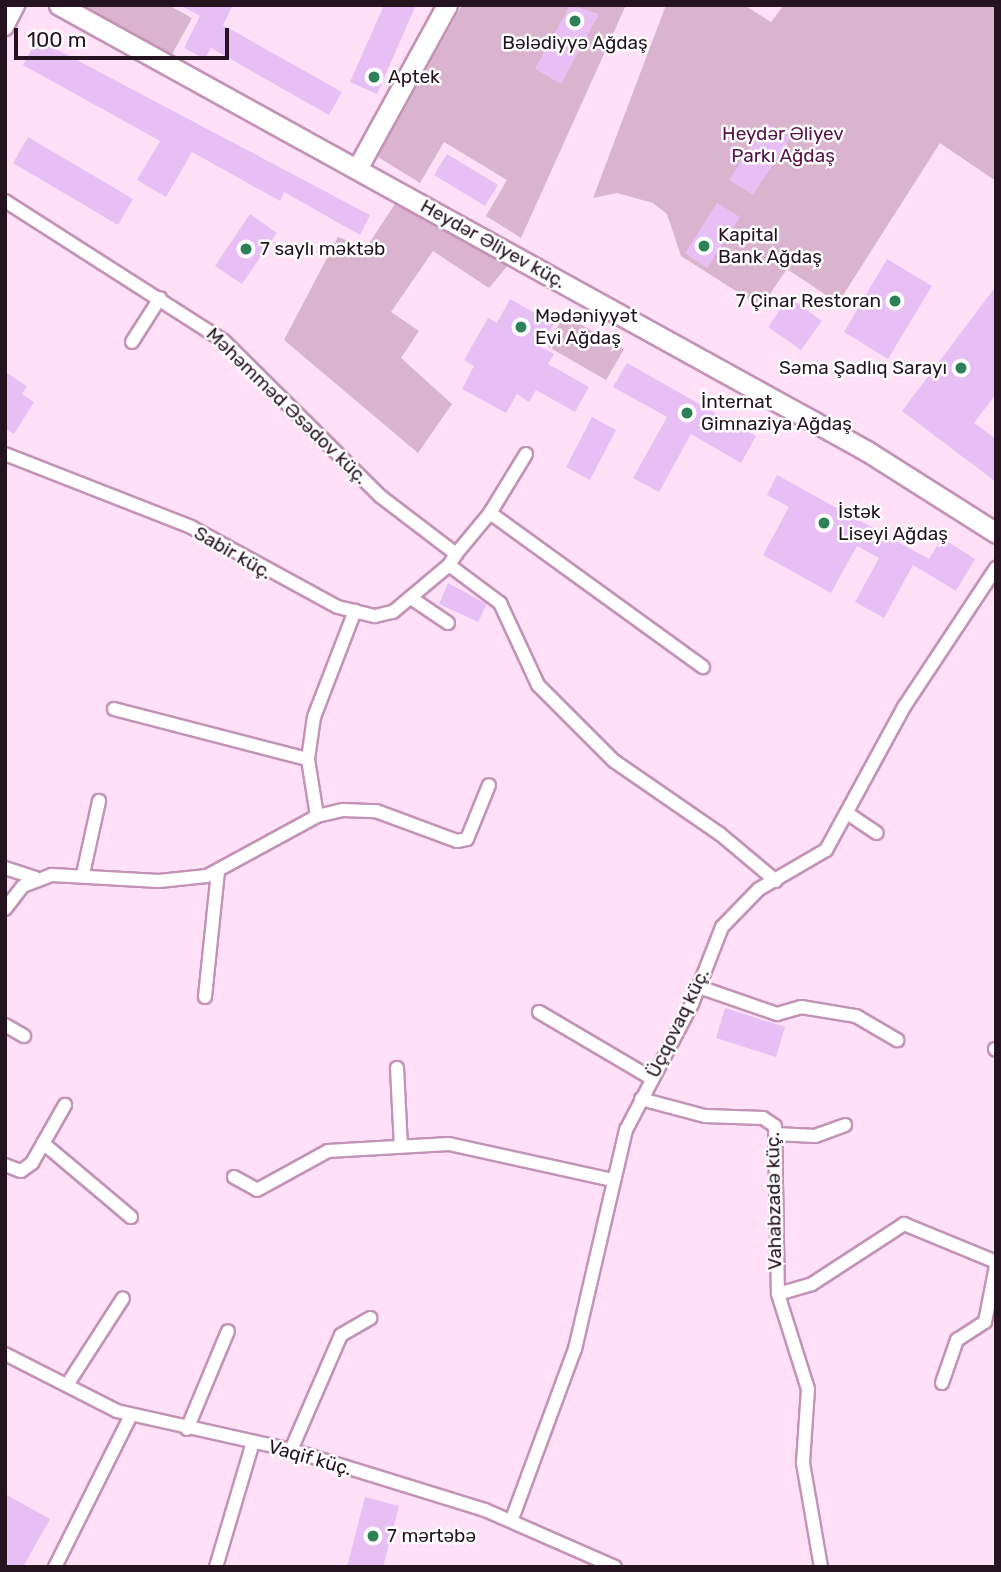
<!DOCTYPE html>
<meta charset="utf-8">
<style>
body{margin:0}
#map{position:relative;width:1001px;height:1572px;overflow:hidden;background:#ffe0f6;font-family:Rubik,sans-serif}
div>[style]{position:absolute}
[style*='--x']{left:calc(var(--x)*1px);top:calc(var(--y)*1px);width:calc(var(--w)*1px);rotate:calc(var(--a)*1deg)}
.green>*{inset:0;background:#dab3ce}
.building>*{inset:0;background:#e7bff5}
.roads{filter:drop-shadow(2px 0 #c393b5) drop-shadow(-2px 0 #c393b5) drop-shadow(0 2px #c393b5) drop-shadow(0 -2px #c393b5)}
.minor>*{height:12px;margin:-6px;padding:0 6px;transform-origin:6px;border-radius:6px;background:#fff}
.tertiary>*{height:16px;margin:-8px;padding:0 8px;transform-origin:8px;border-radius:8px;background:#fff}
.secondary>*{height:19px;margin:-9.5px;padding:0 9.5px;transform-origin:9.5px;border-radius:9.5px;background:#fff}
.dots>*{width:19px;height:19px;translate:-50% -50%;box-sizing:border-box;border:4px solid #fff;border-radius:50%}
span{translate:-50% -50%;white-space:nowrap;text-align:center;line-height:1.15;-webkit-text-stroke:5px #fff;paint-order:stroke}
.poi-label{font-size:19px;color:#251320}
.left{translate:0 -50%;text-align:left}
.right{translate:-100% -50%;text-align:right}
.park-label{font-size:19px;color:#551248}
.street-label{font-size:19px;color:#251320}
.frame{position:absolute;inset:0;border:7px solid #251320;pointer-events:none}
.scale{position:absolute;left:14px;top:28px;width:215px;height:32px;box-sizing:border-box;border:4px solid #251320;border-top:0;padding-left:9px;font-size:21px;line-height:24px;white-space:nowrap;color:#251320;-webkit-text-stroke:5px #fff;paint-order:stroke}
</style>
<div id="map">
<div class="green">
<div style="clip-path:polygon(72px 5px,168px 5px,192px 18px,170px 58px)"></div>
<div style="clip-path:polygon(462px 5px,626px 5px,521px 238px,486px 216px,507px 180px,444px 142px,420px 183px,378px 157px)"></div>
<div style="clip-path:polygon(666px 5px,744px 5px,771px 22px,784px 5px,996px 5px,996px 181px,940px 143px,838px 303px,787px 269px,761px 307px,681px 256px,667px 214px,653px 203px,617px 193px,593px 198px)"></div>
<div style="clip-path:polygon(397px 201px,509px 264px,489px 288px,433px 251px,391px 312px,419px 331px,401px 358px,452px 404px,418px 453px,284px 340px,338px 237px,366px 248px)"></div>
<div style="clip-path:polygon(564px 315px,624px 349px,606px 380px,547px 346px)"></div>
</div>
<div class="building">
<div style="clip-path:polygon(180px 5px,233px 5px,223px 25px,342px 92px,329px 115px,211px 48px,205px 59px,184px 48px,200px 16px)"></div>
<div style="clip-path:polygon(384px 5px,416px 5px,377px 94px,350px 82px)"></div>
<div style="clip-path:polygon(570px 5px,599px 14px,561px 84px,535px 69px)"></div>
<div style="clip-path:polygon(37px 39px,370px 215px,360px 235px,284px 192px,280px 201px,192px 152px,166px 197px,137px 180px,160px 141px,23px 65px)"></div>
<div style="clip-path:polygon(766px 123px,790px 138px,753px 195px,729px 180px)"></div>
<div style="clip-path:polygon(28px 137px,133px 199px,118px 225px,13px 163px)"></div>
<div style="clip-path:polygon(447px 154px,498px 185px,485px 206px,434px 175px)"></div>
<div style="clip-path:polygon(717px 203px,740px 217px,707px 268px,685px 253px)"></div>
<div style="clip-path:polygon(250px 214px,277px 233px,242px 284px,215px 266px)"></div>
<div style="clip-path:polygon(887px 259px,932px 286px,888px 359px,844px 332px)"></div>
<div style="clip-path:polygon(996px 286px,996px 394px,974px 423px,996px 439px,996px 482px,902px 411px)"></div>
<div style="clip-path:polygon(789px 297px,822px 321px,801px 350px,768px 327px)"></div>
<div style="clip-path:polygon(510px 299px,554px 324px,541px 347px,554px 354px,548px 364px,589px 387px,575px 412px,536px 390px,529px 402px,517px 394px,506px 413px,462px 389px,474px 366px,464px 360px,488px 318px,497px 323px)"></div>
<div style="clip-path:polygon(627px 363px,756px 436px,741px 463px,691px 434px,659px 492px,633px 478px,667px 417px,613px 387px)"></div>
<div style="clip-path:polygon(5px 372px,27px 386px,22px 394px,34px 402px,14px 434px,5px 429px)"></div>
<div style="clip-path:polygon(592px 417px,616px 430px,590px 480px,566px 467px)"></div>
<div style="clip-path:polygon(777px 475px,929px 559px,942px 538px,975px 559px,956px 591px,913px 565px,884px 618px,855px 602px,879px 558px,857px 546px,831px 593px,763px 555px,789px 507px,767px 495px)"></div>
<div style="clip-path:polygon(448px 583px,487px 604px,478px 622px,439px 604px)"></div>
<div style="clip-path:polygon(725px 1008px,785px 1027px,776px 1057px,716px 1038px)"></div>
<div style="clip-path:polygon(5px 1494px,50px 1519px,23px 1567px,5px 1567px)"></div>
<div style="clip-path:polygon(365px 1497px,399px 1506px,383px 1567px,347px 1567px)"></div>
</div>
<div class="roads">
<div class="minor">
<div style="--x:5;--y:201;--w:260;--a:32.6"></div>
<div style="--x:224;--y:341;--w:220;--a:44.8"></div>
<div style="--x:380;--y:496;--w:96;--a:37.3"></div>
<div style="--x:456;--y:554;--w:13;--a:122"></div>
<div style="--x:449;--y:565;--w:64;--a:36.7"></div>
<div style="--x:500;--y:603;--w:90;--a:65.1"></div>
<div style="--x:538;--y:685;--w:107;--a:45"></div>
<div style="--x:614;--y:761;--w:129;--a:34.6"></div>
<div style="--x:720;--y:834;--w:73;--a:40"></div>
<div style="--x:132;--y:342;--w:52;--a:-57.5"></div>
<div style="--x:5;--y:454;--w:200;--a:21.4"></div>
<div style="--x:191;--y:527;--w:167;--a:28.6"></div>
<div style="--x:338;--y:607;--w:38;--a:14"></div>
<div style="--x:375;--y:616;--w:18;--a:-13"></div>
<div style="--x:393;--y:612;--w:73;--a:-40"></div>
<div style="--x:490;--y:513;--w:69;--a:-58.6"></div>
<div style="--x:456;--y:554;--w:53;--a:-50.3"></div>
<div style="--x:490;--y:513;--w:263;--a:35.9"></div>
<div style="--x:414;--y:600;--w:41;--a:34.1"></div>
<div style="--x:114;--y:709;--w:200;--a:14.5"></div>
<div style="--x:850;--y:815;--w:32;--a:34"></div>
<div style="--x:317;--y:816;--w:58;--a:-99"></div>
<div style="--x:308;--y:759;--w:42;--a:-81.9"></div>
<div style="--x:314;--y:717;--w:114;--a:-68.9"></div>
<div style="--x:5;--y:868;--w:32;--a:18"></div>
<div style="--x:83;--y:874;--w:75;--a:-77.6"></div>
<div style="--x:5;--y:909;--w:29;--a:-52"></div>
<div style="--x:23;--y:886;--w:31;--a:-21"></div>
<div style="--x:52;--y:875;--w:107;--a:3.2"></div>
<div style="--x:159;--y:881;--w:48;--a:-5.9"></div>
<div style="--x:207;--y:876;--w:125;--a:-28.6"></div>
<div style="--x:317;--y:816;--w:27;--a:-13"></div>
<div style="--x:343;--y:810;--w:33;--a:2"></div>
<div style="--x:376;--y:811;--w:86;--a:20.3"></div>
<div style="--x:457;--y:841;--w:10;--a:-11"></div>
<div style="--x:467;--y:839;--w:58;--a:-67.8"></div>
<div style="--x:699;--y:987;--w:83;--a:19.1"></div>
<div style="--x:777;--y:1014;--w:25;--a:-16"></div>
<div style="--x:801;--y:1007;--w:56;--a:9.3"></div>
<div style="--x:856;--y:1016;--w:48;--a:30.3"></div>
<div style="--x:205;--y:997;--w:127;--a:-84.1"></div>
<div style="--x:539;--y:1012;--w:130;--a:30.5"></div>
<div style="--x:5;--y:1025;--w:22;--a:30"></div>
<div style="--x:995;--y:1049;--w:1;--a:45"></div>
<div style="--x:397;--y:1068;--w:78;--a:87.1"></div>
<div style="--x:641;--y:1099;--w:66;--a:14.9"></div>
<div style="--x:705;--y:1116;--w:58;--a:2"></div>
<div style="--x:763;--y:1118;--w:14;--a:34"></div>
<div style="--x:775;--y:1126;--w:168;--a:89"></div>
<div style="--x:778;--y:1294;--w:35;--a:-16"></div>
<div style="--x:812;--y:1284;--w:110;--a:-33.1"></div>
<div style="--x:904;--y:1224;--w:100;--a:22.4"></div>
<div style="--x:776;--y:1134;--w:39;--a:3"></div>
<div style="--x:815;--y:1136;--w:32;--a:-20"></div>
<div style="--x:43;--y:1143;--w:115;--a:40.1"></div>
<div style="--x:5;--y:1165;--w:17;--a:21"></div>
<div style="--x:21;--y:1171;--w:14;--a:-36"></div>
<div style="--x:32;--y:1163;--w:67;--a:-60.4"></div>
<div style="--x:234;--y:1177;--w:26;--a:29"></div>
<div style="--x:257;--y:1190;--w:81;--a:-28.8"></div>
<div style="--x:328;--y:1151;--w:121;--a:-3.3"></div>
<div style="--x:449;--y:1144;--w:168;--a:12.4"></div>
<div style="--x:778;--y:1294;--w:100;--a:72.5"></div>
<div style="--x:808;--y:1389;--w:74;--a:93.9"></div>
<div style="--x:803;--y:1463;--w:106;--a:80.2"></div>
<div style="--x:5;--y:1354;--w:126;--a:27"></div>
<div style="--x:117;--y:1411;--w:178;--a:12.6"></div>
<div style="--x:291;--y:1450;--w:203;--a:17.2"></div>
<div style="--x:485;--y:1510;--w:142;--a:23.7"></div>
<div style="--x:942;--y:1383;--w:46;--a:-70.8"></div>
<div style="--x:957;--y:1340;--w:33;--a:-33"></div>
<div style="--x:985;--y:1322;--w:57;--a:-78.9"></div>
<div style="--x:67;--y:1385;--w:103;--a:-57.2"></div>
<div style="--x:187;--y:1429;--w:106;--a:-67.3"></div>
<div style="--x:291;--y:1450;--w:125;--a:-66.5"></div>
<div style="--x:341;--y:1335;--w:34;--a:-30"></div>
<div style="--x:512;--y:1519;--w:181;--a:-69.7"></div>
<div style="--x:575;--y:1349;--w:225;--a:-76.9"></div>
<div style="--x:626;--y:1130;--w:142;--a:-62.4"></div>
<div style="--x:692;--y:1004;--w:83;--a:-68.7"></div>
<div style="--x:722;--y:927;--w:53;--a:-45.8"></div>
<div style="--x:759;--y:889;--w:78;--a:-30.2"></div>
<div style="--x:826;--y:850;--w:163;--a:-61.4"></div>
<div style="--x:904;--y:707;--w:167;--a:-56.5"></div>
<div style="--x:55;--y:1567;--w:170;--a:-63.4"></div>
<div style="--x:216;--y:1567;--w:130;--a:-73.5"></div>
</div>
<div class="tertiary">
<div style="--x:5;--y:27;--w:25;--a:-63"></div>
</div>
<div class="secondary">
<div style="--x:59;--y:5;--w:923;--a:28.9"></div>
<div style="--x:867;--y:451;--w:153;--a:32.4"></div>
<div style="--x:358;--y:167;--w:185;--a:-61.2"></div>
</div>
</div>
<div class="dots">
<div style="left:575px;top:21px;background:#2c8256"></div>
<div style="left:374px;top:77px;background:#2c8256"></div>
<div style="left:704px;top:246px;background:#2c8256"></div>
<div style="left:246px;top:249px;background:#2c8256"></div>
<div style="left:895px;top:301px;background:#2c8256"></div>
<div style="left:521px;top:327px;background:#2c8256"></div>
<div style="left:961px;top:368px;background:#2c8256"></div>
<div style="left:687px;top:413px;background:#2c8256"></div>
<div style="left:824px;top:523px;background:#2c8256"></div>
<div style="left:373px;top:1536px;background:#2c8256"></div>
</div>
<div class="poi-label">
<span style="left:575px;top:43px">Bələdiyyə Ağdaş</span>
<span class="left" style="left:388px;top:77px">Aptek</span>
<span class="left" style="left:718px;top:246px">Kapital<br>Bank Ağdaş</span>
<span class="left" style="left:260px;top:249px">7 saylı məktəb</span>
<span class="right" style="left:881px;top:301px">7 Çinar Restoran</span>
<span class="left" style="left:535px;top:327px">Mədəniyyət<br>Evi Ağdaş</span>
<span class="right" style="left:947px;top:368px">Səma Şadlıq Sarayı</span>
<span class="left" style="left:701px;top:413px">İnternat<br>Gimnaziya Ağdaş</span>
<span class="left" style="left:838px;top:523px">İstək<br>Liseyi Ağdaş</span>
<span class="left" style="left:387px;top:1536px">7 mərtəbə</span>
</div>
<div class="park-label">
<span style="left:783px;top:145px">Heydər Əliyev<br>Parkı Ağdaş</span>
</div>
<div class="street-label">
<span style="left:493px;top:244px;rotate:29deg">Heydər Əliyev küç.</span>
<span style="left:287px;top:406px;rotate:44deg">Məhəmməd Əsədov küç.</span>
<span style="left:233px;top:553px;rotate:30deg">Sabir küç.</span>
<span style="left:678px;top:1023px;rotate:-64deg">Üçqovaq küç.</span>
<span style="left:774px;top:1201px;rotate:-91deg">Vahabzadə küç.</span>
<span style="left:310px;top:1458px;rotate:16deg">Vaqif küç.</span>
</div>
<div class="frame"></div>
<div class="scale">100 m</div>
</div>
